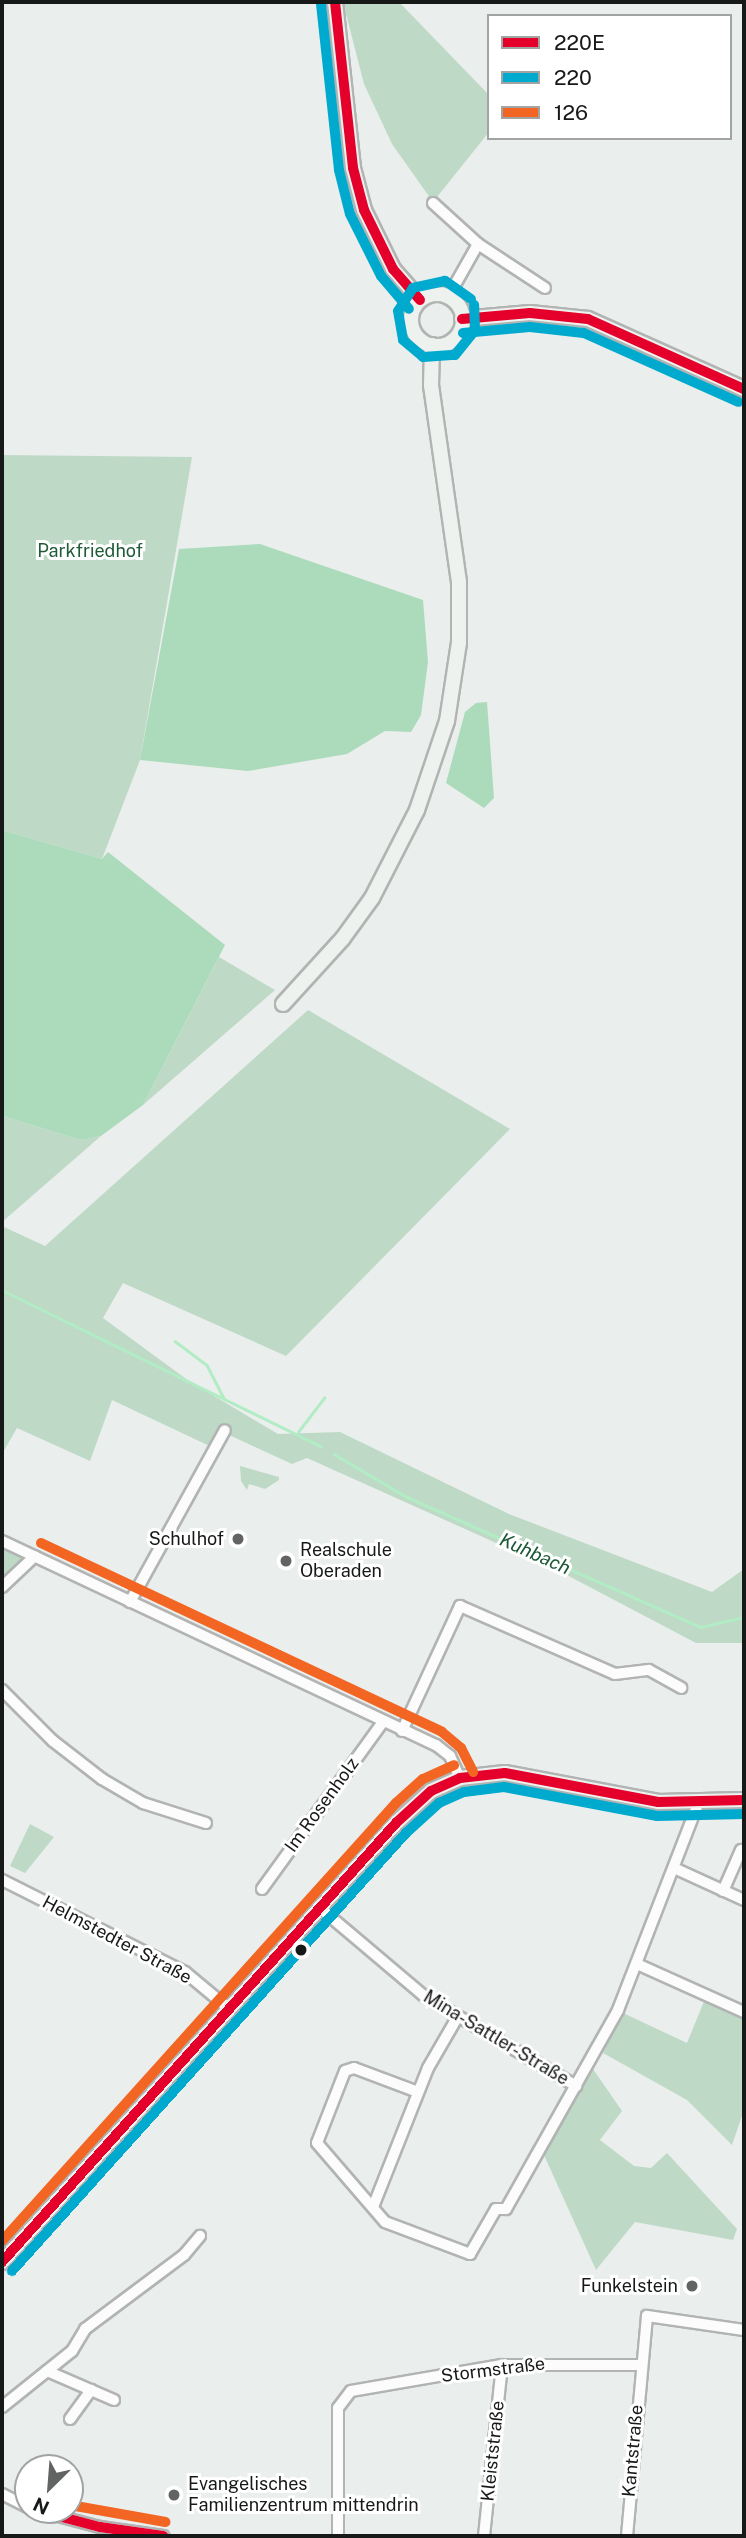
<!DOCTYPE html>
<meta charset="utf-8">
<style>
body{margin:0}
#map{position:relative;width:746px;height:2538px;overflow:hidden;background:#eaeeec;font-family:"Public Sans",sans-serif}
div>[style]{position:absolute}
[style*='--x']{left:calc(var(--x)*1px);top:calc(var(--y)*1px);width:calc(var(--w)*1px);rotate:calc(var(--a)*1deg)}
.green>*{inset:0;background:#bedac7}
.forest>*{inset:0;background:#acdbbc}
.stream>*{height:2.5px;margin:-1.25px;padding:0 1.25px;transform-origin:1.25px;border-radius:1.25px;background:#b1ecc5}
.roads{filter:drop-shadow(2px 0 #b2b4b3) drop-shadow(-2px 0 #b2b4b3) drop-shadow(0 2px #b2b4b3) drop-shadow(0 -2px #b2b4b3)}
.minor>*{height:10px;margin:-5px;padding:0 5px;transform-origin:5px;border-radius:5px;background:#fcfcfc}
.secondary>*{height:14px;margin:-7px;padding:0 7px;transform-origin:7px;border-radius:7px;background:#edf2ef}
.secondary>.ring{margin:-7px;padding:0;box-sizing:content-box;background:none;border:14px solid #edf2ef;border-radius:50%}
.bus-1>*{height:10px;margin:-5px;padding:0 5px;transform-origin:5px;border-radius:5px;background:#e4002b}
.bus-2>*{height:10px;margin:-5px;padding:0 5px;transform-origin:5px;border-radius:5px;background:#00a9ce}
.bus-3>*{height:10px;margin:-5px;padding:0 5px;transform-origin:5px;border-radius:5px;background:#f26522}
.dots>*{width:19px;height:19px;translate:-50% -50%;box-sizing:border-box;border:4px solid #fff;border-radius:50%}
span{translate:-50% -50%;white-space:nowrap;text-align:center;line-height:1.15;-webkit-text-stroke:6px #fff;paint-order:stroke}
.park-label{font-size:18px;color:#205b38}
.poi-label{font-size:18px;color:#171918}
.right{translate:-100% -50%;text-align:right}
.left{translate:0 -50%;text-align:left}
.street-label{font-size:18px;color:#171918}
.water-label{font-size:19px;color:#1c5835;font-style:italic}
.frame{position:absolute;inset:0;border:4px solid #171918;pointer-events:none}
.legend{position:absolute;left:487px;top:14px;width:245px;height:126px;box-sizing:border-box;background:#fff;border:2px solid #a2a3a3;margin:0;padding:9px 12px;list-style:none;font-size:21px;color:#171918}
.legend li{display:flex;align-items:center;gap:14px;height:35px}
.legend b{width:35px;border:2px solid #a2a3a3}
.north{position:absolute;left:14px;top:2454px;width:70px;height:70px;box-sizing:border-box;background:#fff;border:2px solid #a2a3a3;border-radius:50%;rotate:205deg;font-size:19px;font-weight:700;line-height:28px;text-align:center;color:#171918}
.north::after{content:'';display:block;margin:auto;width:24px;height:32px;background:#616462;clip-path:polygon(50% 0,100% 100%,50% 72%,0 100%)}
</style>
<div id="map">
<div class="green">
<div style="clip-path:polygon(343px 2px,399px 2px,489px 95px,489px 132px,433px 202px,392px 144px,364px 84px)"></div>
<div style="clip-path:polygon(2px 455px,192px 457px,140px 760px,102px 859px,2px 830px)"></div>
<div style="clip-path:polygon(219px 957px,275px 990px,143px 1105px)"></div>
<div style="clip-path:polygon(308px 1010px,510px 1129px,286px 1356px,123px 1283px,103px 1318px,189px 1381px,278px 1434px,340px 1432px,509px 1514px,712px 1592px,744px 1569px,744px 1643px,696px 1643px,563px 1573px,307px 1458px,292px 1464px,227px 1434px,218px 1450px,112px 1400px,90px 1461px,17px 1428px,2px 1454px,2px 1226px,45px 1246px)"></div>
<div style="clip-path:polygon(2px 1116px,81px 1140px,101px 1136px,2px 1222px)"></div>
<div style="clip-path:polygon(240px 1466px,279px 1477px,279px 1480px,265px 1489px,249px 1484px,247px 1490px,241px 1481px)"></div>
<div style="clip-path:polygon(2px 1548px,25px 1560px,2px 1581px)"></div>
<div style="clip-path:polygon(30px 1824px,54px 1837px,25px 1873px,10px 1866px)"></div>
<div style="clip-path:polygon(705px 1999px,744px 2017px,744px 2110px,732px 2145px,687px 2100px,603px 2053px,623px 2013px,687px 2043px)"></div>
<div style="clip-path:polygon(593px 2069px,622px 2111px,600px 2140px,634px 2166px,651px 2168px,667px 2153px,737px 2229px,733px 2240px,635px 2222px,596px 2270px,543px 2153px)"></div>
</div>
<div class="forest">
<div style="clip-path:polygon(260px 544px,423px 600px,428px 662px,421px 715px,411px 732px,385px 731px,347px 754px,248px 771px,140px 760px,179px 549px)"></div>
<div style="clip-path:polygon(487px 702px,494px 798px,484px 808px,446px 783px,465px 712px,476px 703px)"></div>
<div style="clip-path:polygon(2px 830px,102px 859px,108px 852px,225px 945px,143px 1105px,101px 1136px,81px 1140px,2px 1116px)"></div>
</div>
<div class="stream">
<div style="--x:2;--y:1290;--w:355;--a:26.1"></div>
<div style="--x:175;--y:1341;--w:40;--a:37"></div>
<div style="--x:207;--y:1365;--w:37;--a:63"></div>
<div style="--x:298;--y:1432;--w:43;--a:-52.6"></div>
<div style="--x:334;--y:1454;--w:85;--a:30.5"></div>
<div style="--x:407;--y:1497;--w:321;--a:23.9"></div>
<div style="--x:701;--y:1627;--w:44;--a:-13.1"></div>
</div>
<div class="roads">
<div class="minor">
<div style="--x:433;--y:203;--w:61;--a:42.3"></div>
<div style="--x:478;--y:244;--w:80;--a:33.3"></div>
<div style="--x:448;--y:297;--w:61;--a:-60.5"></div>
<div style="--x:2;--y:1541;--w:480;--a:25.2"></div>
<div style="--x:436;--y:1745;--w:18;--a:38"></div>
<div style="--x:450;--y:1756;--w:24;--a:66"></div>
<div style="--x:2;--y:1587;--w:45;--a:-43.2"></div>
<div style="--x:130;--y:1602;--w:196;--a:-61.1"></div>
<div style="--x:2;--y:1690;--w:72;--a:45"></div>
<div style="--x:53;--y:1741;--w:62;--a:37.8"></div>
<div style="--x:102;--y:1779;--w:48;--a:30.3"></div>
<div style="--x:143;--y:1803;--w:66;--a:17.6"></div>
<div style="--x:402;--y:1731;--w:138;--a:-65.1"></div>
<div style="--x:460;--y:1606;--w:169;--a:23.7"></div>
<div style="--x:615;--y:1674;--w:34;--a:-7"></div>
<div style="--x:649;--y:1670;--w:37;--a:29"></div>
<div style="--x:674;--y:1868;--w:77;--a:24.6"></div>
<div style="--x:2;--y:1880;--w:205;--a:26.7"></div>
<div style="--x:185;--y:1972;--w:56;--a:39.9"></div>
<div style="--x:262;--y:1889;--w:206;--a:-54.1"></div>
<div style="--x:723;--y:1891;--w:45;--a:-66.3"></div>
<div style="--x:320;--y:1908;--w:136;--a:40.2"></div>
<div style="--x:424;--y:1996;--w:177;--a:30.6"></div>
<div style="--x:637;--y:1964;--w:117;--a:24.2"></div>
<div style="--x:418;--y:2092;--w:68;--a:-159.4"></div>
<div style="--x:354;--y:2068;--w:9;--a:162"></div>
<div style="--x:345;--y:2071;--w:77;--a:111.3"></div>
<div style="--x:317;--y:2143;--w:104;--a:49.3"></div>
<div style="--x:385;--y:2222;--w:91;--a:20.6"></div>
<div style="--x:470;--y:2254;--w:52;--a:-60"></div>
<div style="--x:496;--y:2209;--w:10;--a:0"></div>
<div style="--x:506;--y:2209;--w:228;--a:-60.6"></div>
<div style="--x:618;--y:2010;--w:221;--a:-68.8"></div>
<div style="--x:373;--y:2207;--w:149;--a:-68.4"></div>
<div style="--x:428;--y:2068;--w:58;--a:-59.9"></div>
<div style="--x:47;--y:2371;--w:73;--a:23.4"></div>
<div style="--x:2;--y:2407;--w:90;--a:-38.7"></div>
<div style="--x:72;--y:2351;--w:26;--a:-59"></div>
<div style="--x:85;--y:2329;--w:124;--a:-36.8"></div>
<div style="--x:184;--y:2255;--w:25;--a:-50"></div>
<div style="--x:70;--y:2419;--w:36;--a:-54"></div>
<div style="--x:2;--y:2494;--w:29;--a:27"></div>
<div style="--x:35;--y:2510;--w:67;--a:14.7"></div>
<div style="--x:100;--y:2527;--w:64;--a:8.1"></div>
<div style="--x:338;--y:2536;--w:128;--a:-90"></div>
<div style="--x:338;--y:2408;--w:21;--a:-53"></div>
<div style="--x:351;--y:2391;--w:153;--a:-9.8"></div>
<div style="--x:502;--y:2365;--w:138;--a:0"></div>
<div style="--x:484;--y:2536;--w:172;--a:-84"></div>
<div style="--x:627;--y:2536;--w:221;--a:-84.8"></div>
<div style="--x:647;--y:2316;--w:98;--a:8.2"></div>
</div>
<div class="secondary">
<div style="--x:335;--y:2;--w:167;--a:83.8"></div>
<div style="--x:353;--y:168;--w:43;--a:75.3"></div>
<div style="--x:364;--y:210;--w:66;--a:63.8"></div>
<div style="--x:393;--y:269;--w:41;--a:48.9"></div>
<div class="ring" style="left:411px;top:294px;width:38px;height:38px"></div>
<div style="--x:462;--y:319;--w:68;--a:-5"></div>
<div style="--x:530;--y:313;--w:58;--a:5.9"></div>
<div style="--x:588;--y:319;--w:171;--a:24.2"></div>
<div style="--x:283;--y:1004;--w:89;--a:-47.7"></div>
<div style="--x:343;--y:938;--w:49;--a:-54.1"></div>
<div style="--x:372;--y:898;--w:99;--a:-62.9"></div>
<div style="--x:417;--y:810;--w:94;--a:-71.4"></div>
<div style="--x:447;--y:721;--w:79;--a:-81.3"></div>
<div style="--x:459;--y:643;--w:61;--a:-90"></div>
<div style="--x:459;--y:582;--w:198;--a:-98.1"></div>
<div style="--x:431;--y:386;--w:41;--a:-88.6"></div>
<div style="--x:2;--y:2262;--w:590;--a:-48.09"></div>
<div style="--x:396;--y:1823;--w:47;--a:-42.4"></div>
<div style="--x:431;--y:1791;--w:32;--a:-24"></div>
<div style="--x:460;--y:1778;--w:45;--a:-6.3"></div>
<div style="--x:505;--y:1773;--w:156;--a:10.7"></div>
<div style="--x:658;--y:1802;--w:86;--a:-1.3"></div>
</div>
</div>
<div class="bus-1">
<div style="--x:335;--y:2;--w:167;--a:83.8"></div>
<div style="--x:353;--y:168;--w:43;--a:75.3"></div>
<div style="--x:364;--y:210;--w:66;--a:63.8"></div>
<div style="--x:393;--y:269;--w:41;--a:48.9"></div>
<div style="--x:462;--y:319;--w:68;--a:-5"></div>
<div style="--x:530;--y:313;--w:58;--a:5.9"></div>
<div style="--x:588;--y:319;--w:171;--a:24.2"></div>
<div style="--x:2;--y:2262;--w:590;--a:-48.09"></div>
<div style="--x:396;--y:1823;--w:47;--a:-42.4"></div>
<div style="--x:431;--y:1791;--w:32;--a:-24"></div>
<div style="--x:460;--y:1778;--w:45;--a:-6.3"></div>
<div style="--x:505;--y:1773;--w:156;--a:10.7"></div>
<div style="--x:658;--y:1802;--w:86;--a:-1.3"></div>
<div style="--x:35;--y:2510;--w:67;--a:14.7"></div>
<div style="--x:100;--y:2527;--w:64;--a:8.1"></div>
</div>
<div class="bus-2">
<div style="--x:321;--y:4;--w:167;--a:83.8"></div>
<div style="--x:339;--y:170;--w:45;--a:76"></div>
<div style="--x:350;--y:214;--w:69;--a:63.4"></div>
<div style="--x:381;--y:276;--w:43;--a:49.7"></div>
<div style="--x:471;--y:299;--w:32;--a:-145"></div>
<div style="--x:445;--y:281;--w:33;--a:168"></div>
<div style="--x:413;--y:288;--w:27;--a:123"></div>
<div style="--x:398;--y:311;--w:29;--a:80"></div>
<div style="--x:403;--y:340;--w:26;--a:40"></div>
<div style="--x:423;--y:357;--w:32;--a:-4"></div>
<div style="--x:455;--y:355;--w:32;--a:-51"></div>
<div style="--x:475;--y:330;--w:25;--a:-92"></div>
<div style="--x:463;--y:333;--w:67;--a:-5.1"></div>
<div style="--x:530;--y:327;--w:54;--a:6.3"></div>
<div style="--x:584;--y:333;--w:169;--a:24.1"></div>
<div style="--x:12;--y:2271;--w:589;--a:-48.03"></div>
<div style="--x:406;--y:1833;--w:45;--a:-42.3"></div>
<div style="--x:439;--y:1803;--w:27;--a:-24"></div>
<div style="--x:464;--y:1792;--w:40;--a:-7.1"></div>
<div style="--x:504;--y:1787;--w:156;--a:10.7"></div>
<div style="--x:657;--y:1816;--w:87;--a:-1.3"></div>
</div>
<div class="bus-3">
<div style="--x:41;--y:1543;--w:443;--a:25.2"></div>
<div style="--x:442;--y:1732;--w:25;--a:40"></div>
<div style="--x:461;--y:1748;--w:27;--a:63"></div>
<div style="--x:2;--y:2241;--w:589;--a:-48.03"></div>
<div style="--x:396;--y:1803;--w:36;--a:-42"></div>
<div style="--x:423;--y:1779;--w:34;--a:-24"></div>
<div style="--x:70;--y:2505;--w:97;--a:10.1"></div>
</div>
<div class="dots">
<div style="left:238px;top:1539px;background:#616462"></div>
<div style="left:286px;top:1561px;background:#616462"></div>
<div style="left:301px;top:1950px;background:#171918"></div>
<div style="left:692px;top:2286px;background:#616462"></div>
<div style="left:174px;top:2495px;background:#616462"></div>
</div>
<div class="park-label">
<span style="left:90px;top:551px">Parkfriedhof</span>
</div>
<div class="poi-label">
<span class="right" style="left:224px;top:1539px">Schulhof</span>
<span class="left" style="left:300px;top:1561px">Realschule<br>Oberaden</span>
<span class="right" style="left:678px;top:2286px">Funkelstein</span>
<span class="left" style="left:188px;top:2495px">Evangelisches<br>Familienzentrum mittendrin</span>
</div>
<div class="street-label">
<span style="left:322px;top:1805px;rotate:-54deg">Im Rosenholz</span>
<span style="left:117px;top:1940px;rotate:28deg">Helmstedter Straße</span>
<span style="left:496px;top:2038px;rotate:31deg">Mina-Sattler-Straße</span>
<span style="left:493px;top:2370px;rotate:-7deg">Stormstraße</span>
<span style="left:493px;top:2451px;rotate:-84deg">Kleiststraße</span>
<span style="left:633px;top:2451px;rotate:-85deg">Kantstraße</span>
</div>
<div class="water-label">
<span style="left:535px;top:1554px;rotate:24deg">Kuhbach</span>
</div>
<div class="frame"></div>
<ul class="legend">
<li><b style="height:9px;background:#e4002b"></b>220E</li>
<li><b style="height:9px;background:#00a9ce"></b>220</li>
<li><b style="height:9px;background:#f26522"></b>126</li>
</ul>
<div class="north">N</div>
</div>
